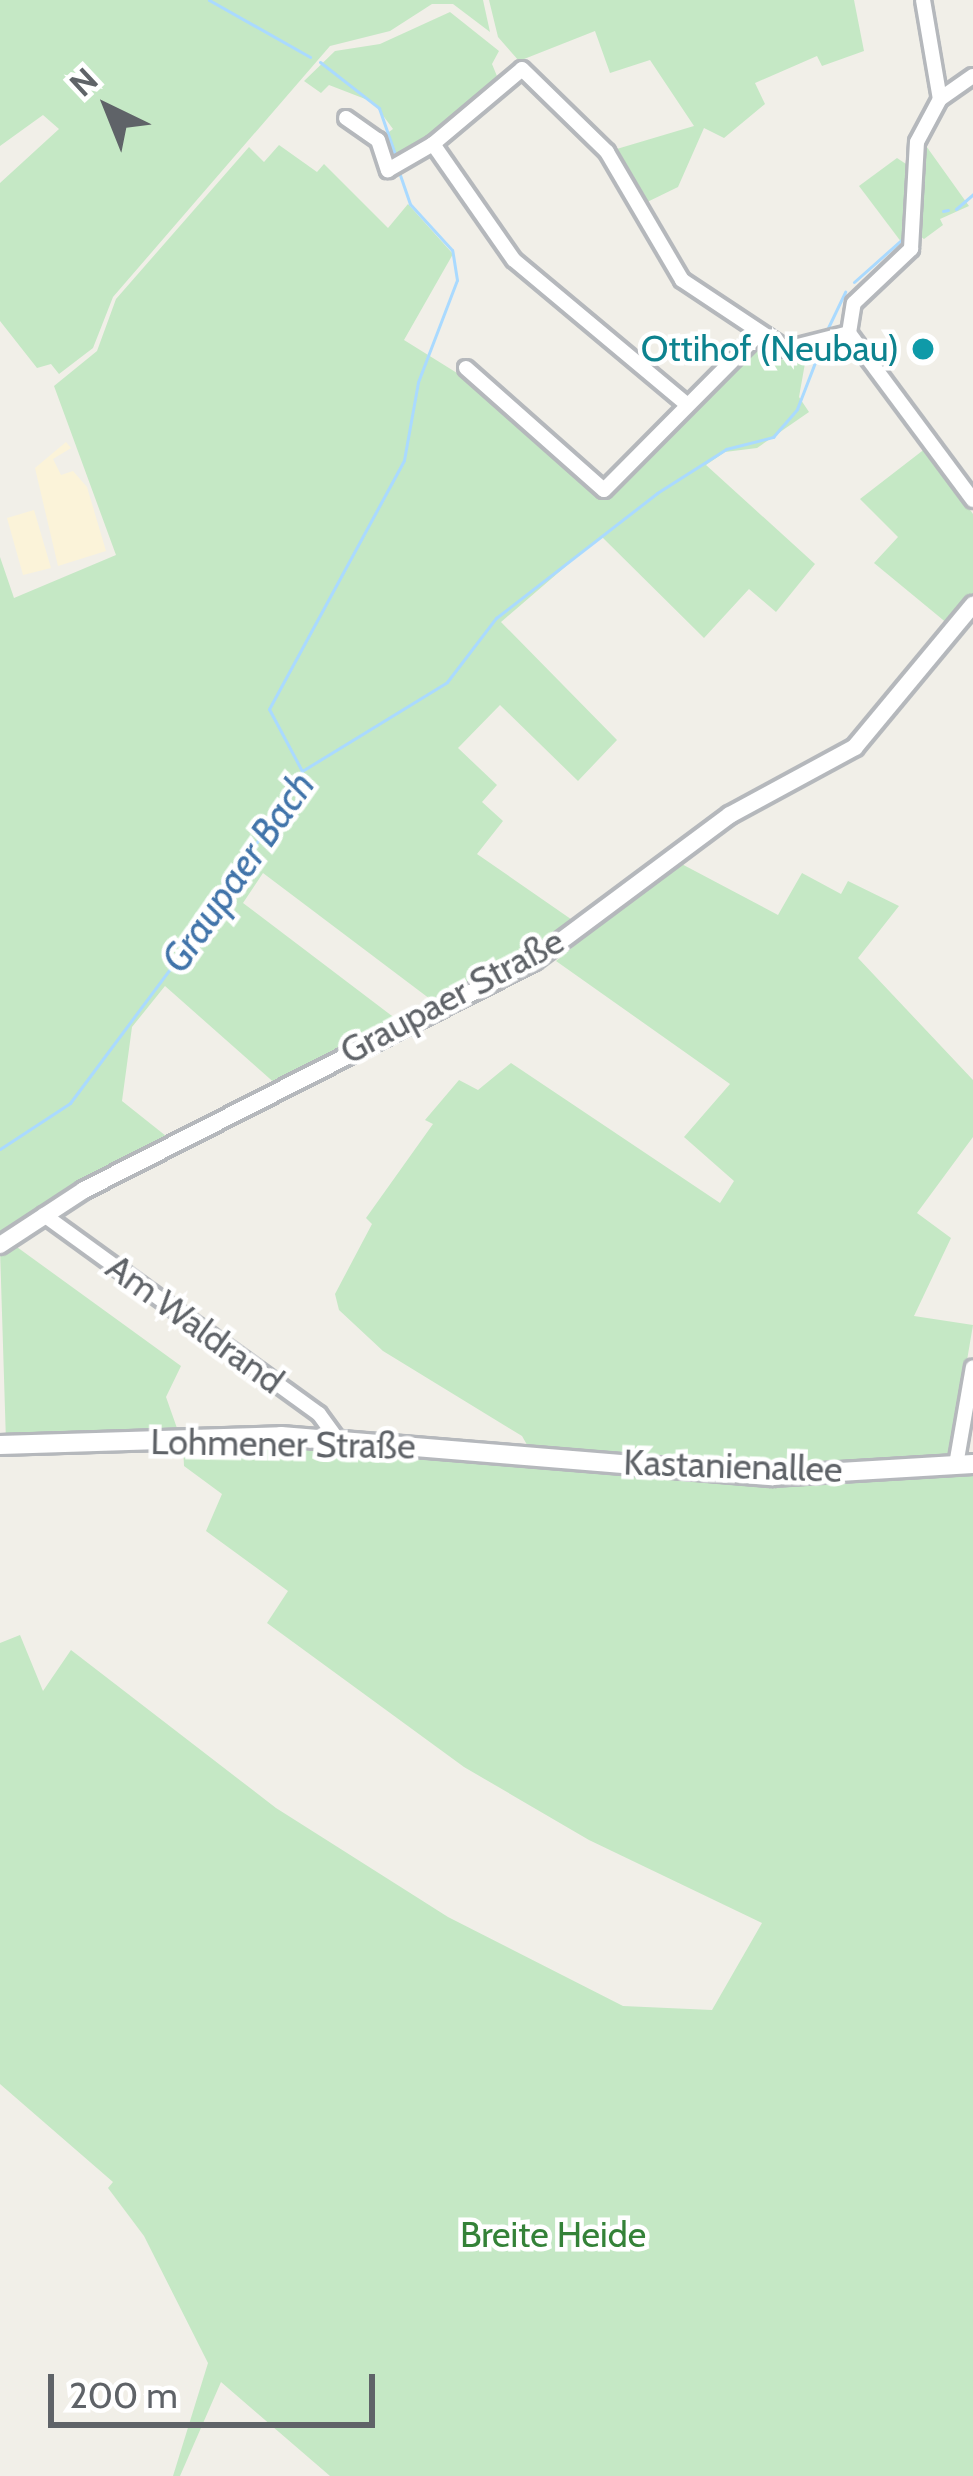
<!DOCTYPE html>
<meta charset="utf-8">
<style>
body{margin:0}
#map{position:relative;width:973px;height:2476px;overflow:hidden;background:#f1efe8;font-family:Cabin,sans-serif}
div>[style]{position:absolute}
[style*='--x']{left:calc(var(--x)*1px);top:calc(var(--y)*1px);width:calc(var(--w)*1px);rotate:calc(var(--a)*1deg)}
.green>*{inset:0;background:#c5e8c5}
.sand>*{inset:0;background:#fbf3d9}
.stream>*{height:3px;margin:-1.5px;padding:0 1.5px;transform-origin:1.5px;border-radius:1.5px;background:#aadaff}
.roads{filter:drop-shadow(3px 0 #b5b8bc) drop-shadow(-3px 0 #b5b8bc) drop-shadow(0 3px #b5b8bc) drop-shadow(0 -3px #b5b8bc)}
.minor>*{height:14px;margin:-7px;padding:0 7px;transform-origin:7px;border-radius:7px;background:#fff}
.tertiary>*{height:16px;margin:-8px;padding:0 8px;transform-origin:8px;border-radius:8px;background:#fff}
.secondary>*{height:18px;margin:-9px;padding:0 9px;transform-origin:9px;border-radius:9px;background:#fff}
.dots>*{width:33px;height:33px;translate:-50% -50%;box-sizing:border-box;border:6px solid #fff;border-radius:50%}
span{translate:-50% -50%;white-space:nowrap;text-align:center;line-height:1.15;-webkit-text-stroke:9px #fff;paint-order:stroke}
.culture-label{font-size:36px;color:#0d838f}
.right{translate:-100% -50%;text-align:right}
.street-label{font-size:36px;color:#5f6368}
.park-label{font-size:36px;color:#348238}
.water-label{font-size:39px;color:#4174aa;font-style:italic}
.north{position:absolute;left:48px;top:48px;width:120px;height:120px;-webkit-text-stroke:9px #fff;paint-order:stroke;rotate:317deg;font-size:33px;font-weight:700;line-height:48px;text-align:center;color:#5f6368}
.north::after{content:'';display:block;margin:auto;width:42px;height:54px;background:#5f6368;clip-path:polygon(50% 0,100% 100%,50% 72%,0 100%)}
.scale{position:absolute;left:48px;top:2374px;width:327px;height:54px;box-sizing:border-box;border:6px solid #5f6368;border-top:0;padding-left:15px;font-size:36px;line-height:42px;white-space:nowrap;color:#5f6368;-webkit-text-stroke:9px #fff;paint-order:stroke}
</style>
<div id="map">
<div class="green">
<div style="clip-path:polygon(0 0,483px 0,490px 32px,453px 4px,432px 4px,390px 31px,330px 46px,113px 297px,93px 348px,59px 374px,51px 364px,37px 368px,0 321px,0 183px,59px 129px,43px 115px,0 146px)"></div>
<div style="clip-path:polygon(489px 0,854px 0,864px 51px,822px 66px,817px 56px,755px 83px,765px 104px,724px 138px,704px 128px,678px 187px,639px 206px,610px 151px,694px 126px,650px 60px,610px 73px,595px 31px,519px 61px,498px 37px)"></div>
<div style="clip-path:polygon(450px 12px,499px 51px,492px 64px,499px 81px,391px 163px,382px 137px,393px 129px,373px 102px,329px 85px,321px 93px,304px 81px,335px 51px,380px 44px)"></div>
<div style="clip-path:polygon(924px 143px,969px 206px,940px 219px,943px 225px,924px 239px,917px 234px)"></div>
<div style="clip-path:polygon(279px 145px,317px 172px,324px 164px,388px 228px,408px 204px,453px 254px,404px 340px,457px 373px,461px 367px,595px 492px,605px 493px,740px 356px,760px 346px,783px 360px,807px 352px,799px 397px,809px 412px,757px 448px,725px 452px,706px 465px,815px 564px,776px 612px,749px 589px,704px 638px,601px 536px,501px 622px,617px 740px,578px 781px,500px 705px,458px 748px,497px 785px,482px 802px,503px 821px,477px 854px,578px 924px,434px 1002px,263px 873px,243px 903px,396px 1019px,278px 1086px,165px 986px,132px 1027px,122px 1101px,171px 1140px,0 1238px,0 557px,14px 598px,116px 555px,54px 386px,97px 351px,116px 299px,249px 147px,264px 162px)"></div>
<div style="clip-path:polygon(897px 158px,912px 168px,905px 247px,859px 186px)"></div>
<div style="clip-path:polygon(926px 448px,973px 514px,973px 600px,948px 624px,874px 563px,898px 537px,860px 499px)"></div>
<div style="clip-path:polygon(676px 861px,778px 915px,802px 873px,841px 894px,848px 881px,899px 906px,858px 958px,973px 1080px,973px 1137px,917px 1213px,951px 1238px,914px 1316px,973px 1325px,950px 1460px,771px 1470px,530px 1450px,522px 1436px,383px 1351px,339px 1310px,335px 1294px,372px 1224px,366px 1218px,433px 1124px,425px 1120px,459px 1080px,478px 1090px,511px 1063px,720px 1203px,734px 1181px,684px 1137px,730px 1084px,556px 961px)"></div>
<div style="clip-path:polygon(10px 1242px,181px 1366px,166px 1397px,178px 1431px,6px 1442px,0 1249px)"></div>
<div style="clip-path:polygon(279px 1441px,772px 1480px,973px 1470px,973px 2476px,330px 2476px,221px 2382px,180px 2476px,173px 2476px,208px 2363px,144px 2236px,108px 2188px,113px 2182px,0 2084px,0 1643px,20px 1635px,43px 1691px,71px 1650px,276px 1808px,448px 1917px,623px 2006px,712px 2010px,762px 1923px,589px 1840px,464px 1767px,267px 1623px,288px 1591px,206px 1531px,222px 1494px,184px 1466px,183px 1445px)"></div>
</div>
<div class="sand">
<div style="clip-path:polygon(66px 442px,71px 448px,53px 459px,61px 475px,73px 471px,87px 487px,106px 551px,58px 566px,35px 468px)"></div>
<div style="clip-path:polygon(34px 510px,51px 568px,23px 575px,7px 518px)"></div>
</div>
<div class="stream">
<div style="--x:209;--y:0;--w:116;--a:29.4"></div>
<div style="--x:320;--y:62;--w:75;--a:37.9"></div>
<div style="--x:379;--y:108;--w:55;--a:70.9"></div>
<div style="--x:956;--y:209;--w:23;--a:-41"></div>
<div style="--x:943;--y:211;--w:5;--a:-11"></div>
<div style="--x:854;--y:282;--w:71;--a:-41.6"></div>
<div style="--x:825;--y:334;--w:47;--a:-64.5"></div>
<div style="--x:302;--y:771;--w:70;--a:-118"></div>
<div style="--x:269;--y:709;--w:283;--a:-61.5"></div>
<div style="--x:404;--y:460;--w:79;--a:-79.8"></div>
<div style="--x:418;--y:382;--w:109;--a:-69.1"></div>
<div style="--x:457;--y:280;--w:30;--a:-99"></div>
<div style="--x:452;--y:250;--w:62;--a:-132.4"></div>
<div style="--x:410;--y:204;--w:37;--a:-109"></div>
<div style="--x:0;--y:1149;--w:84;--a:-33.3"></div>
<div style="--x:70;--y:1103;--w:241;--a:-53.3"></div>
<div style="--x:214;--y:910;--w:165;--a:-57.7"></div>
<div style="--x:302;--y:771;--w:170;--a:-31.5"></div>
<div style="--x:447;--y:682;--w:81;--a:-52.6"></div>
<div style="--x:496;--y:618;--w:204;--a:-37.8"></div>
<div style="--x:657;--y:493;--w:82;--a:-32.5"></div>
<div style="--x:726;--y:449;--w:49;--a:-14.3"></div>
<div style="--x:773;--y:437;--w:37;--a:-49"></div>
<div style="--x:797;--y:409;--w:61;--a:-68.9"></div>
</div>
<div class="roads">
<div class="minor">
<div style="--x:923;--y:0;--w:100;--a:80.3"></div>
<div style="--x:940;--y:99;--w:40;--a:-34.9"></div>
<div style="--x:346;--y:118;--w:39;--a:35"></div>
<div style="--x:378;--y:140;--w:32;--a:72"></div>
<div style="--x:388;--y:170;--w:52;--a:-30"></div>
<div style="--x:433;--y:144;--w:116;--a:-40.1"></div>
<div style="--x:522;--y:69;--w:119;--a:44.3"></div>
<div style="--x:607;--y:152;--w:148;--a:59.6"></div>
<div style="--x:682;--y:280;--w:125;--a:33.6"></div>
<div style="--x:786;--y:349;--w:65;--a:-14.3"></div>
<div style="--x:433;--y:144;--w:141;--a:55.1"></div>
<div style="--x:514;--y:260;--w:224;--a:39.9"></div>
<div style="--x:849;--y:333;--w:30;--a:-81"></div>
<div style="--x:854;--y:303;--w:79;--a:-43.5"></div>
<div style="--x:911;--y:249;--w:107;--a:-86.8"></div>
<div style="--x:917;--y:142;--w:49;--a:-61.9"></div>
<div style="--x:849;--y:333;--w:208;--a:53.4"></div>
<div style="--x:466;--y:368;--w:184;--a:41.5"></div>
<div style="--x:604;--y:490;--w:217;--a:-45.2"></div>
<div style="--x:44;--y:1215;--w:339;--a:35.9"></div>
<div style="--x:319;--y:1414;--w:32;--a:54"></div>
<div style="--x:956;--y:1465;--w:99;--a:-80.2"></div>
</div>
<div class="tertiary">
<div style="--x:0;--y:1245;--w:100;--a:-33.2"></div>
<div style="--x:84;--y:1190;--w:505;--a:-26.97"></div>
<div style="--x:534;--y:961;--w:244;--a:-36.7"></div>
<div style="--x:730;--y:815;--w:142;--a:-28.5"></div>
<div style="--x:855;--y:747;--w:185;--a:-50.3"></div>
</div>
<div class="secondary">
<div style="--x:0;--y:1445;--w:281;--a:-1.8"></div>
<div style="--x:281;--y:1436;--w:493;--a:4.7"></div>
<div style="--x:772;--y:1476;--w:201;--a:-3.4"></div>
</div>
</div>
<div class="dots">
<div style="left:923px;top:349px;background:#0f9aa8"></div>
</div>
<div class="culture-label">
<span class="right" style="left:899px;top:349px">Ottihof (Neubau)</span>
</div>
<div class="street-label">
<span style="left:452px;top:996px;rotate:-28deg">Graupaer Straße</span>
<span style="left:195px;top:1324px;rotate:36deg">Am Waldrand</span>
<span style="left:283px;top:1444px;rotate:1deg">Lohmener Straße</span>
<span style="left:733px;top:1466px;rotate:2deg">Kastanienallee</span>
</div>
<div class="park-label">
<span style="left:553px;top:2235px">Breite Heide</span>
</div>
<div class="water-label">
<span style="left:238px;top:872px;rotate:-55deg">Graupaer Bach</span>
</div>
<div class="north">N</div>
<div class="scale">200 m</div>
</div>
